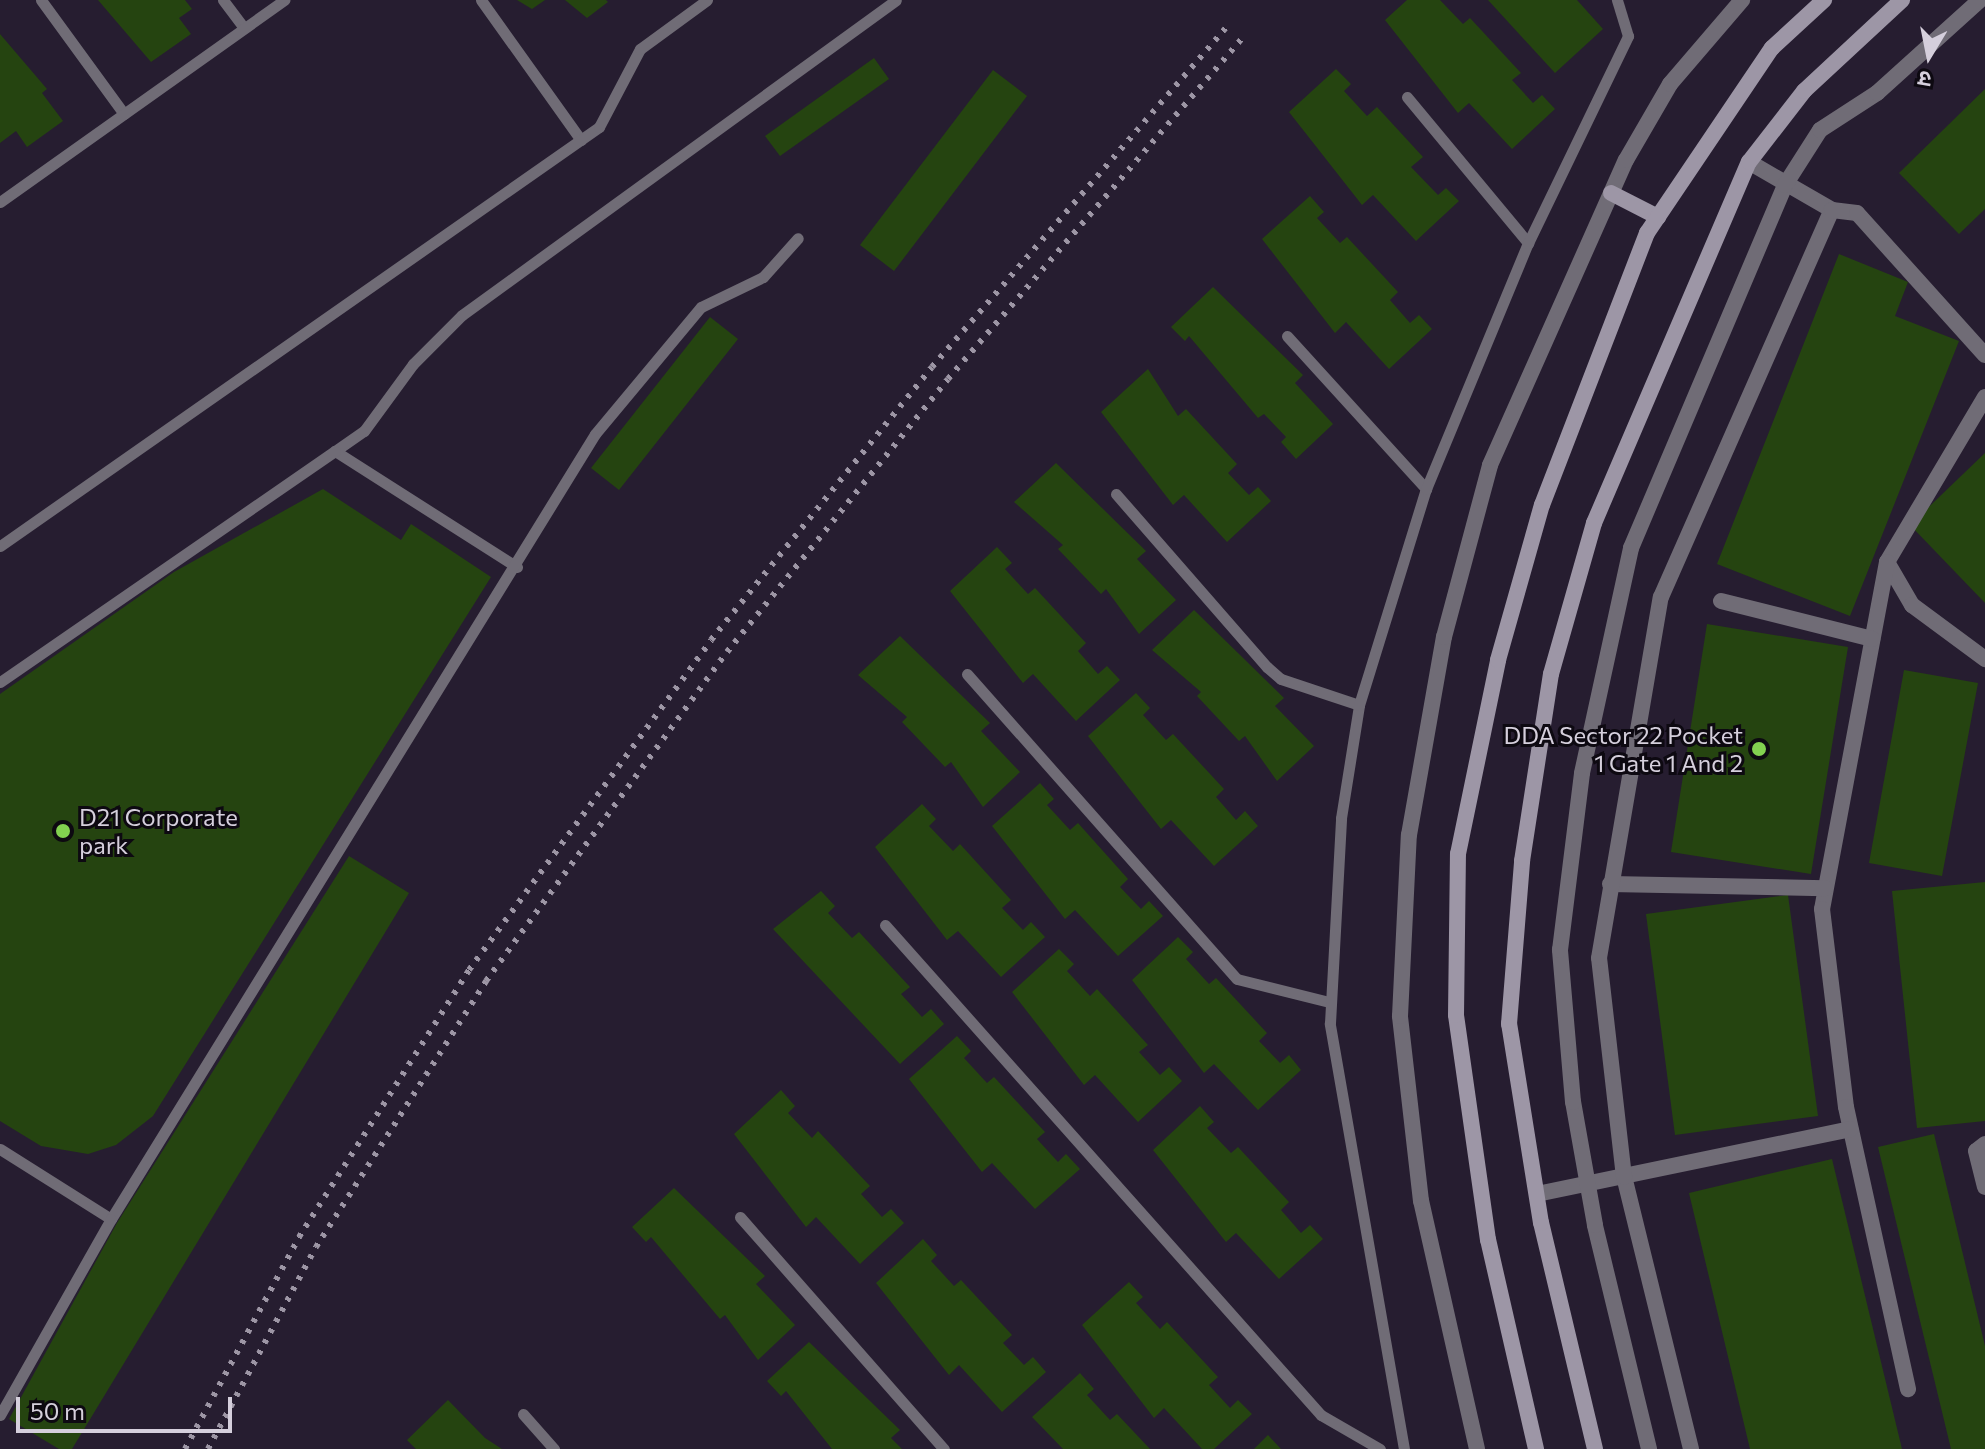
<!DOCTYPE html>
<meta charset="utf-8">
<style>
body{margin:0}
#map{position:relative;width:1985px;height:1449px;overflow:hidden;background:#261d30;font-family:Commissioner,"Noto Sans Devanagari",sans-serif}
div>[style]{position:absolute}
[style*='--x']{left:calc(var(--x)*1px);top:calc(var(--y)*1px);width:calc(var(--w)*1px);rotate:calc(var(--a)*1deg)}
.building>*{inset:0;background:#254410}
.service>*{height:11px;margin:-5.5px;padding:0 5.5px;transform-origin:5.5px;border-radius:5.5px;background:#706c76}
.minor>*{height:16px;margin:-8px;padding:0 8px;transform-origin:8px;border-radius:8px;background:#706c76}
.tertiary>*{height:16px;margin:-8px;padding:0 8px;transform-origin:8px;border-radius:8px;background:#706c76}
.secondary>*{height:16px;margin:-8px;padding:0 8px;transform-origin:8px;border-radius:8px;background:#9d96a6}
.rail>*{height:6px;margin-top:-3px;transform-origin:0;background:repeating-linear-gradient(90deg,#9d96a5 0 4px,transparent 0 12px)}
.dots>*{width:22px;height:22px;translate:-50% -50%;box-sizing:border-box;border:4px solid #0d0911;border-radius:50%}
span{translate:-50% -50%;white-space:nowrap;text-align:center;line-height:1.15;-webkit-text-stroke:6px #0d0911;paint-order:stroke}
.poi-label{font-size:24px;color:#d5cfdc}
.right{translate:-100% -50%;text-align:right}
.left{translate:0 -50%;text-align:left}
.north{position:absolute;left:1889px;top:16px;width:80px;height:80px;-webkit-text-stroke:6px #0d0911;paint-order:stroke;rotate:190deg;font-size:22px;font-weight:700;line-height:32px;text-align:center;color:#d5cfdc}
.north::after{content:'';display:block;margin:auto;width:28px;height:36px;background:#d5cfdc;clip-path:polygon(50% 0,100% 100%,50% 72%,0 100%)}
.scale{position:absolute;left:16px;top:1397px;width:216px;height:36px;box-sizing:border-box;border:4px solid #d5cfdc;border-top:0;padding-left:10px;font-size:24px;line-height:28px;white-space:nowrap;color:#d5cfdc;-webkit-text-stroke:6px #0d0911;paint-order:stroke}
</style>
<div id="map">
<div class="building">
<div style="clip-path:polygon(98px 0,185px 0,192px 9px,179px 18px,191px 34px,151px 62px)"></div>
<div style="clip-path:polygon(517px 0,545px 0,532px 9px)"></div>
<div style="clip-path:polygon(565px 0,606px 0,608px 2px,587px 18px)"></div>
<div style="clip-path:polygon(1407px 0,1440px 0,1463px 24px,1470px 18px,1521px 73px,1512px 80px,1533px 103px,1542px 95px,1555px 109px,1512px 149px,1469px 103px,1458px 113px,1385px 20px)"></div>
<div style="clip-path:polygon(1488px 0,1577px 0,1603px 29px,1555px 73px)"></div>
<div style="clip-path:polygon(0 34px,47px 89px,42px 93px,63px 121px,27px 147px,16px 131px,0 143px)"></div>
<div style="clip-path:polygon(874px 58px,889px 79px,780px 156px,765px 136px)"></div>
<div style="clip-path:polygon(1336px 69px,1351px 84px,1344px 91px,1367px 116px,1377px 107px,1423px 157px,1411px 167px,1438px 195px,1446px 188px,1459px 201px,1416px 241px,1373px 195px,1362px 205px,1289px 112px)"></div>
<div style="clip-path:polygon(993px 70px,1027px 96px,894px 271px,860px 245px)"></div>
<div style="clip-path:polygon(1985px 89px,1985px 209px,1959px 234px,1899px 173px)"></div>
<div style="clip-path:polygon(1310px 196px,1324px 212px,1317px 218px,1340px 243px,1347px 237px,1398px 292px,1390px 300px,1410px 323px,1419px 315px,1432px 329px,1389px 369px,1346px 322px,1335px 333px,1262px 239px)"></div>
<div style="clip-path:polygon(1839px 254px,1908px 282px,1895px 316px,1959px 341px,1850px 616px,1717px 564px)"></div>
<div style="clip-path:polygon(1213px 287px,1303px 375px,1295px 383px,1333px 424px,1296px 459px,1281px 442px,1286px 437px,1264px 414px,1258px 418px,1189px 336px,1185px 341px,1171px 327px)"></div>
<div style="clip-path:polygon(710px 317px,738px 339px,619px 490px,591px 468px)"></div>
<div style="clip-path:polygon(1148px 369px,1178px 416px,1186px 409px,1237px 464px,1228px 473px,1249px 495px,1258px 487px,1271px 501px,1227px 542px,1184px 495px,1173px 505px,1101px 412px)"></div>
<div style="clip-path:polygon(1985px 453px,1985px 603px,1910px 525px)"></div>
<div style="clip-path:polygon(1056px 463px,1146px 551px,1137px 559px,1176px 600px,1139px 634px,1106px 589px,1101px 594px,1058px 549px,1063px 545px,1014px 502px)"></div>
<div style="clip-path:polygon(323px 489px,401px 540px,411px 524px,491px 577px,153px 1116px,116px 1145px,88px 1154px,41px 1146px,0 1121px,0 694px,174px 572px)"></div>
<div style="clip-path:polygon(997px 547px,1012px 563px,1005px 569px,1028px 594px,1035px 588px,1086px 643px,1078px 651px,1098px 674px,1107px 666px,1120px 680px,1076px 721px,1033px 674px,1023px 683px,950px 591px)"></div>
<div style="clip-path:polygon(1194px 610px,1284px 698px,1275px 706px,1314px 746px,1277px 781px,1245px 736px,1239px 741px,1197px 696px,1201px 692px,1152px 650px)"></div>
<div style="clip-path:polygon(1707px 624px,1848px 647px,1811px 874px,1671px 852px)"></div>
<div style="clip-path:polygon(900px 636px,990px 723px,981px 731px,1020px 772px,983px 807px,951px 762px,945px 767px,902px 722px,907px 717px,858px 675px)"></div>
<div style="clip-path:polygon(1904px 670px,1978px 683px,1942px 876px,1869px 863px)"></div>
<div style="clip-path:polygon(1136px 693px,1150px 708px,1143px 715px,1166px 740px,1173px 734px,1224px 789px,1216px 797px,1236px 820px,1245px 811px,1258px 826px,1214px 866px,1171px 820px,1161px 829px,1088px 736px)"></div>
<div style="clip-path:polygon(1040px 783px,1054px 799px,1047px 805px,1070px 830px,1078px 823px,1128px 879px,1120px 887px,1141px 909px,1149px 901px,1163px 916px,1118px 956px,1075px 910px,1065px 919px,992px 826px)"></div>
<div style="clip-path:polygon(922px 804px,936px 819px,929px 826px,953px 851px,960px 844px,1011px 900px,1002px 908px,1023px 930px,1031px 922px,1045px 937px,1001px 977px,958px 931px,947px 940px,875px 847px)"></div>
<div style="clip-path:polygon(349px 856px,409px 893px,72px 1449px,59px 1449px,9px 1419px,117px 1223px)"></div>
<div style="clip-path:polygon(1985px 882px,1985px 1121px,1917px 1128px,1892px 891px)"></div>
<div style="clip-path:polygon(821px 891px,835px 906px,828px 913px,852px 938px,859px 932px,910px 987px,901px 994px,922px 1017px,931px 1009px,944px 1024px,900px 1064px,773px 929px)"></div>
<div style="clip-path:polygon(1788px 895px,1818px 1116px,1675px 1135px,1646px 914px)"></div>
<div style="clip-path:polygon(1178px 937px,1193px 952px,1186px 959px,1209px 984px,1216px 978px,1267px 1033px,1259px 1041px,1280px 1063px,1289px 1055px,1301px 1070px,1258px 1110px,1214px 1064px,1204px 1073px,1132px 980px)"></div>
<div style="clip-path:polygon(1059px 949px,1074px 964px,1067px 971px,1090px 996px,1097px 989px,1148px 1045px,1139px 1052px,1160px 1075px,1169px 1067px,1182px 1081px,1138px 1122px,1095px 1075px,1084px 1085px,1012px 992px)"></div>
<div style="clip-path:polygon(957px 1036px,971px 1051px,964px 1058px,987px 1083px,994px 1077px,1045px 1132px,1037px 1139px,1058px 1162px,1066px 1154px,1080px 1169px,1035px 1209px,992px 1163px,982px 1172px,909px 1079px)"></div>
<div style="clip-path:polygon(781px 1090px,795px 1106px,788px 1113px,812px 1138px,818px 1131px,870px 1186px,861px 1194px,882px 1217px,891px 1209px,904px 1223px,860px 1264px,816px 1217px,806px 1227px,734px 1134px)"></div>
<div style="clip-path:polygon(1200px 1106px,1214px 1122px,1207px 1128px,1231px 1153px,1238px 1147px,1289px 1202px,1281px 1210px,1301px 1233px,1310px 1225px,1323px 1239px,1279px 1279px,1236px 1233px,1226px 1242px,1153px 1150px)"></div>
<div style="clip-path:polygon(1934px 1134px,1985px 1346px,1985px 1449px,1951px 1449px,1878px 1147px)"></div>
<div style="clip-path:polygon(1832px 1159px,1902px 1449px,1750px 1449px,1689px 1193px)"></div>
<div style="clip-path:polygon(674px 1188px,765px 1276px,756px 1284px,795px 1325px,758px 1360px,725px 1315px,720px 1319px,651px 1237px,646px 1242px,632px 1227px)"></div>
<div style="clip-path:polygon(923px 1239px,937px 1255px,931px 1261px,954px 1286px,961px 1280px,1012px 1335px,1003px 1343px,1024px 1365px,1033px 1357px,1046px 1372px,1002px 1412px,959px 1365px,949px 1375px,876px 1283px)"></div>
<div style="clip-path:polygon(1129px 1282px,1143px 1297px,1136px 1303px,1160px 1329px,1167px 1322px,1218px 1377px,1209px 1385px,1230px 1408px,1238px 1400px,1252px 1414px,1214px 1449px,1202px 1449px,1164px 1408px,1154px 1418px,1082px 1325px)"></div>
<div style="clip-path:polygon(809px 1342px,900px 1430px,891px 1438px,902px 1449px,832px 1449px,786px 1391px,781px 1396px,767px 1381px)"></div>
<div style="clip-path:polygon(1080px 1373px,1094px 1389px,1087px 1395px,1110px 1420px,1117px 1414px,1150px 1449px,1063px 1449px,1032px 1417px)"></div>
<div style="clip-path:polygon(448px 1400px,485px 1438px,502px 1449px,416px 1449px,407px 1440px)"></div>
<div style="clip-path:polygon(1268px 1435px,1281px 1449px,1254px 1449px)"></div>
</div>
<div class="service">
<div style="--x:41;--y:0;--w:141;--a:53.9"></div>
<div style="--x:223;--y:0;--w:35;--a:53"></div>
<div style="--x:481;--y:0;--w:172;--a:54.5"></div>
<div style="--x:1407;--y:97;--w:190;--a:50.3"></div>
<div style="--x:0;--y:202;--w:349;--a:-35.4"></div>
<div style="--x:1287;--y:336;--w:207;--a:47.7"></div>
<div style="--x:1116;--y:494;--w:230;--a:48.9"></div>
<div style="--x:1267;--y:667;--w:18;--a:41"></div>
<div style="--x:1281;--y:679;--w:82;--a:18.4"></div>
<div style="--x:0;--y:546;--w:731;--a:-34.97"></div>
<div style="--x:599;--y:127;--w:88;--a:-62.3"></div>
<div style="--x:640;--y:49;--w:83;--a:-36.2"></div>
<div style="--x:517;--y:567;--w:216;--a:-147.5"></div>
<div style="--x:335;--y:451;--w:35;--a:-35"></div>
<div style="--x:364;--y:431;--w:83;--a:-53.8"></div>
<div style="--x:413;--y:364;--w:69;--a:-45"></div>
<div style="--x:462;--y:315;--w:536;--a:-35.97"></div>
<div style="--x:967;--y:674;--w:407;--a:48.5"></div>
<div style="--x:1237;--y:979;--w:95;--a:14"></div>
<div style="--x:0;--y:682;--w:407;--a:-34.6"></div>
<div style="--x:885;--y:925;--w:656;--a:48.34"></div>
<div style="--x:1321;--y:1415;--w:68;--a:30"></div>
<div style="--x:0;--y:1149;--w:131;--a:32.2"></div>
<div style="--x:111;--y:1219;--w:922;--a:-58.34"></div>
<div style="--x:595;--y:434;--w:165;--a:-50.2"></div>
<div style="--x:701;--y:307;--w:69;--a:-25.8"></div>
<div style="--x:763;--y:277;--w:52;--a:-48.1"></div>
<div style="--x:740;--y:1217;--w:309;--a:48.7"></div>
<div style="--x:523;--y:1414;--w:47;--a:48.5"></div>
<div style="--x:0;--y:1415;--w:225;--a:-60.5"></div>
<div style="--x:1404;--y:1449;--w:432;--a:-99.9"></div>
<div style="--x:1330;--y:1023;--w:205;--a:-86.9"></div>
<div style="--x:1341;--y:818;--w:114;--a:-80.9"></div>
<div style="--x:1359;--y:705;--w:226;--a:-72.8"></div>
<div style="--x:1426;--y:489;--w:266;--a:-67.5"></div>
<div style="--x:1528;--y:243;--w:230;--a:-64.2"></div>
<div style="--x:1628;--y:36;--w:38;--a:-107"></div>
</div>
<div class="minor">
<div style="--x:1749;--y:162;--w:96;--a:30"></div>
<div style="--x:1985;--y:397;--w:192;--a:120.7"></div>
<div style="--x:1887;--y:562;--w:50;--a:59.8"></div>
<div style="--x:1912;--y:605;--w:91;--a:36.5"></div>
<div style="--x:1887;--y:562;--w:353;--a:100.6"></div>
<div style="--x:1822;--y:909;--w:199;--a:83.1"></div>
<div style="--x:1846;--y:1107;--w:289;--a:77.6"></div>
<div style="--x:1721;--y:601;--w:156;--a:14.1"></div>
<div style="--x:1610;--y:884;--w:215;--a:1.1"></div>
<div style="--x:1985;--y:1144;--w:11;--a:142"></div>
<div style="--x:1976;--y:1151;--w:37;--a:76"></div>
<div style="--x:1537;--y:1194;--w:320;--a:-11.7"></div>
<div style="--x:1691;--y:1449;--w:280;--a:-103.8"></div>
<div style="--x:1624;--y:1177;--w:220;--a:-96.5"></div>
<div style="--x:1599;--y:958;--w:366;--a:-80.3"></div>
<div style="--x:1661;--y:597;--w:423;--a:-66.2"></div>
<div style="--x:1832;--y:210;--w:25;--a:7"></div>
<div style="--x:1857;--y:213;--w:191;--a:48"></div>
</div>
<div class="tertiary">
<div style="--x:1477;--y:1449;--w:254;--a:-102.7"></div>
<div style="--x:1421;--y:1201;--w:186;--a:-96.5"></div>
<div style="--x:1400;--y:1016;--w:181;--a:-87.2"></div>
<div style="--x:1409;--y:835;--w:201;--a:-80"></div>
<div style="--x:1444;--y:637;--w:178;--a:-75"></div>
<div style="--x:1490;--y:465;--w:334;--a:-66"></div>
<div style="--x:1626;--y:160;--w:88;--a:-59.9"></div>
<div style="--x:1670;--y:84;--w:111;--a:-49.4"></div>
<div style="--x:1649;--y:1449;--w:230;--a:-103.6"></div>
<div style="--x:1595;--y:1225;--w:125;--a:-100.1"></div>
<div style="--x:1573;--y:1102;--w:153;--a:-94.9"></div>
<div style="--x:1560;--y:950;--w:178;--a:-82.9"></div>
<div style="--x:1582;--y:773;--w:230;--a:-77.7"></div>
<div style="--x:1631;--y:548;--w:394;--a:-67"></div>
<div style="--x:1785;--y:185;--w:65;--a:-57.5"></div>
<div style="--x:1820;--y:130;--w:68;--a:-33"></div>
<div style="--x:1877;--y:93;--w:139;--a:-42.1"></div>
</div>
<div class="secondary">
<div style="--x:1611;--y:193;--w:53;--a:27.1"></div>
<div style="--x:1536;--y:1449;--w:214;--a:-102.9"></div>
<div style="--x:1488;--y:1240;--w:227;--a:-98.1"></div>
<div style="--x:1456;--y:1015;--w:161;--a:-89.3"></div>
<div style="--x:1458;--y:854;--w:198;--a:-78.3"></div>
<div style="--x:1498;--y:660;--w:161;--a:-74.2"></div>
<div style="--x:1542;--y:505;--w:292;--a:-68.9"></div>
<div style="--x:1647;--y:233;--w:223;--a:-56"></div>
<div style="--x:1772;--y:48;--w:71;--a:-42.7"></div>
<div style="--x:1595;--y:1449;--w:232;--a:-103.4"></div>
<div style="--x:1541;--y:1223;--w:202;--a:-99.1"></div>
<div style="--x:1509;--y:1024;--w:164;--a:-85.4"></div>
<div style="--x:1522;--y:861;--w:189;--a:-81.2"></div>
<div style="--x:1551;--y:674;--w:157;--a:-74.1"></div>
<div style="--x:1594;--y:523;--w:393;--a:-66.8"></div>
<div style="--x:1749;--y:162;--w:90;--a:-52.2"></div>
<div style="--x:1804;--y:91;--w:134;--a:-42.9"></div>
</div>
<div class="rail">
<div style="--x:185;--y:1449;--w:241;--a:-61.7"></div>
<div style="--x:299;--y:1237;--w:317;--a:-57.5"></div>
<div style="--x:469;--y:970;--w:409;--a:-53.7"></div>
<div style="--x:711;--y:640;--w:351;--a:-51"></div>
<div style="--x:932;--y:367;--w:454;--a:-49.1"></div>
<div style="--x:208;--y:1449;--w:229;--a:-61.9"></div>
<div style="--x:316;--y:1247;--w:316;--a:-57.4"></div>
<div style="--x:486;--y:981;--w:408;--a:-53.8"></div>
<div style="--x:727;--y:652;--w:351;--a:-51"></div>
<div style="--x:948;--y:379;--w:452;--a:-49.2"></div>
</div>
<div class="dots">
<div style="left:1759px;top:749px;background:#82d050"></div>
<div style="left:63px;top:831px;background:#82d050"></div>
</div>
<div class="poi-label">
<span class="right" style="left:1743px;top:749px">DDA Sector 22 Pocket<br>1 Gate 1 And 2</span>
<span class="left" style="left:79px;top:831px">D21 Corporate<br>park</span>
</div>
<div class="north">उ</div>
<div class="scale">50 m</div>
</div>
